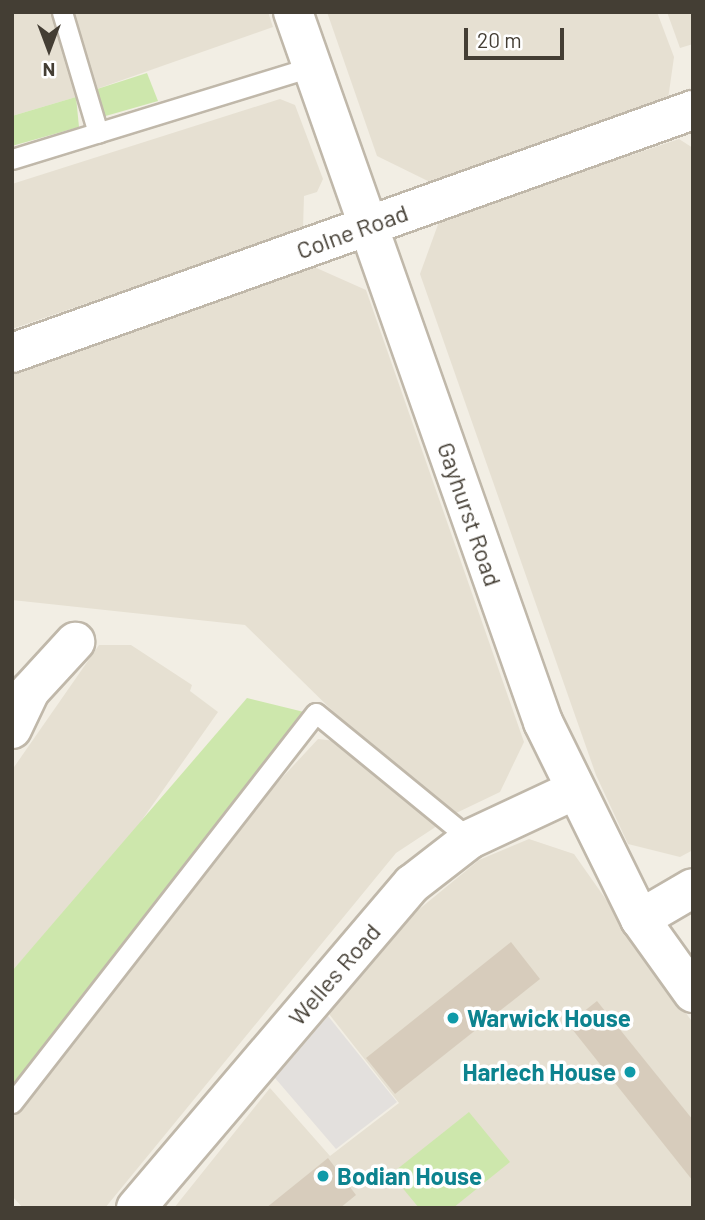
<!DOCTYPE html>
<style>
body{margin:0}
#map{position:relative;width:705px;height:1220px;overflow:hidden;background:#f2eee4;font-family:Barlow,sans-serif}
div>[style]{position:absolute}
[style*='--x']{left:calc(var(--x)*1px);top:calc(var(--y)*1px);width:calc(var(--w)*1px);rotate:calc(var(--a)*1deg)}
.residential>*{inset:0;background:#e6e0d2}
.green>*{inset:0;background:#cde7ac}
.parking>*{inset:0;background:#e3e0dd}
.building>*{inset:0;background:#d7ccbc}
.roads{filter:drop-shadow(2px 0 #c0b8aa) drop-shadow(-2px 0 #c0b8aa) drop-shadow(0 2px #c0b8aa) drop-shadow(0 -2px #c0b8aa)}
.lane>*{height:19px;margin:-9.5px;padding:0 9.5px;transform-origin:9.5px;border-radius:9.5px;background:#fff}
.street>*{height:38px;margin:-19px;padding:0 19px;transform-origin:19px;border-radius:19px;background:#fff}
.dots>*{width:19px;height:19px;translate:-50% -50%;box-sizing:border-box;border:4px solid #fff;border-radius:50%}
span{translate:-50% -50%;white-space:nowrap;text-align:center;line-height:1.15;-webkit-text-stroke:7px #fff;paint-order:stroke}
.street-label{font-size:24px;color:#443e34}
.culture-label{font-size:24px;color:#0d838f;font-weight:700}
.left{translate:0 -50%;text-align:left}
.right{translate:-100% -50%;text-align:right}
.frame{position:absolute;inset:0;border:14px solid #443e34;pointer-events:none}
.north{position:absolute;left:14px;top:14px;width:70px;height:70px;-webkit-text-stroke:5px #fff;paint-order:stroke;rotate:180deg;font-size:19px;font-weight:700;line-height:28px;text-align:center;color:#443e34}
.north::after{content:'';display:block;margin:auto;width:24px;height:32px;background:#443e34;clip-path:polygon(50% 0,100% 100%,50% 72%,0 100%)}
.scale{position:absolute;left:464px;top:28px;width:100px;height:32px;box-sizing:border-box;border:4px solid #443e34;border-top:0;padding-left:9px;font-size:21px;line-height:24px;white-space:nowrap;color:#443e34;-webkit-text-stroke:5px #fff;paint-order:stroke}
</style>
<div id="map">
<div class="residential">
<div style="clip-path:polygon(12px 12px,51px 12px,76px 97px,12px 116px)"></div>
<div style="clip-path:polygon(68px 12px,268px 12px,273px 27px,91px 91px)"></div>
<div style="clip-path:polygon(327px 12px,657px 12px,674px 57px,668px 99px,432px 183px,377px 156px)"></div>
<div style="clip-path:polygon(667px 12px,693px 12px,693px 44px,680px 48px)"></div>
<div style="clip-path:polygon(280px 99px,295px 105px,323px 179px,317px 192px,304px 196px,303px 229px,12px 329px,12px 184px)"></div>
<div style="clip-path:polygon(679px 139px,693px 148px,693px 850px,680px 857px,628px 844px,596px 775px,420px 274px,440px 219px)"></div>
<div style="clip-path:polygon(312px 266px,366px 290px,524px 742px,500px 792px,452px 815px,349px 727px,245px 625px,12px 600px,12px 372px)"></div>
<div style="clip-path:polygon(99px 645px,131px 645px,192px 685px,190px 691px,218px 712px,125px 844px,12px 971px,12px 770px)"></div>
<div style="clip-path:polygon(318px 739px,336px 741px,437px 826px,396px 853px,105px 1208px,23px 1208px,12px 1196px,12px 1111px,166px 903px)"></div>
<div style="clip-path:polygon(529px 839px,574px 854px,693px 1023px,693px 1208px,174px 1208px,270px 1088px,330px 1156px,399px 1103px,329px 1014px,417px 911px,479px 860px)"></div>
</div>
<div class="green">
<div style="clip-path:polygon(147px 73px,158px 101px,102px 117px,91px 91px)"></div>
<div style="clip-path:polygon(76px 97px,79px 127px,12px 146px,12px 116px)"></div>
<div style="clip-path:polygon(247px 698px,304px 712px,12px 1091px,12px 971px)"></div>
<div style="clip-path:polygon(469px 1112px,510px 1162px,453px 1208px,419px 1208px,391px 1174px)"></div>
</div>
<div class="parking">
<div style="clip-path:polygon(328px 1016px,397px 1102px,336px 1149px,275px 1078px)"></div>
</div>
<div class="building">
<div style="clip-path:polygon(511px 942px,540px 979px,395px 1094px,366px 1058px)"></div>
<div style="clip-path:polygon(597px 1001px,693px 1120px,693px 1181px,568px 1024px)"></div>
<div style="clip-path:polygon(328px 1158px,356px 1195px,340px 1208px,266px 1208px)"></div>
</div>
<div class="roads">
<div class="lane">
<div style="--x:62;--y:12;--w:126;--a:73.4"></div>
<div style="--x:12;--y:159;--w:313;--a:-17.1"></div>
<div style="--x:12;--y:1103;--w:494;--a:-52.1"></div>
<div style="--x:316;--y:713;--w:199;--a:39.3"></div>
</div>
<div class="street">
<div style="--x:293;--y:12;--w:753;--a:70.6"></div>
<div style="--x:543;--y:722;--w:220;--a:63.8"></div>
<div style="--x:640;--y:919;--w:91;--a:54.4"></div>
<div style="--x:12;--y:353;--w:723;--a:-19.64"></div>
<div style="--x:12;--y:729;--w:42;--a:-64.7"></div>
<div style="--x:30;--y:691;--w:67;--a:-47.4"></div>
<div style="--x:640;--y:919;--w:61;--a:-30.3"></div>
<div style="--x:136;--y:1208;--w:426;--a:-49.6"></div>
<div style="--x:412;--y:884;--w:73;--a:-37.8"></div>
<div style="--x:470;--y:839;--w:114;--a:-25"></div>
</div>
</div>
<div class="dots">
<div style="left:453px;top:1018px;background:#0f9aa8"></div>
<div style="left:630px;top:1072px;background:#0f9aa8"></div>
<div style="left:323px;top:1176px;background:#0f9aa8"></div>
</div>
<div class="street-label">
<span style="left:352px;top:231px;rotate:-20deg">Colne Road</span>
<span style="left:470px;top:514px;rotate:71deg">Gayhurst Road</span>
<span style="left:334px;top:974px;rotate:-49deg">Welles Road</span>
</div>
<div class="culture-label">
<span class="left" style="left:467px;top:1018px">Warwick House</span>
<span class="right" style="left:616px;top:1072px">Harlech House</span>
<span class="left" style="left:337px;top:1176px">Bodian House</span>
</div>
<div class="frame"></div>
<div class="north">N</div>
<div class="scale">20 m</div>
</div>
